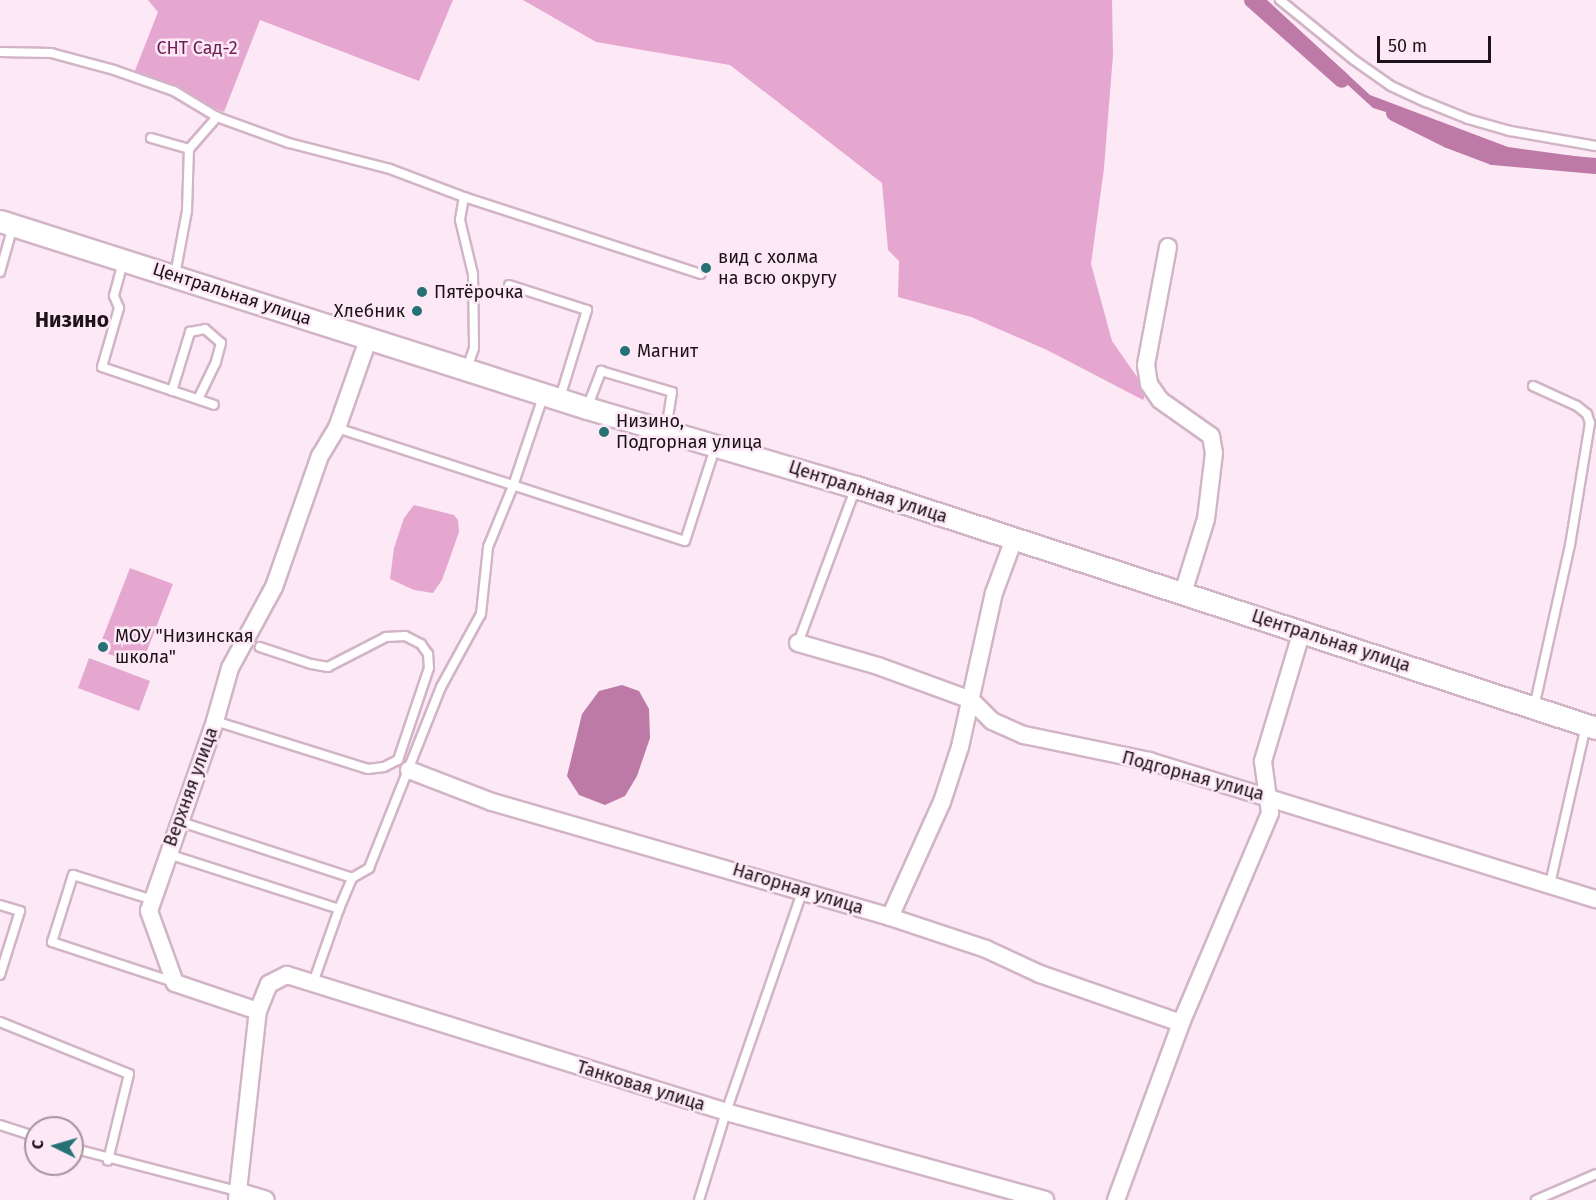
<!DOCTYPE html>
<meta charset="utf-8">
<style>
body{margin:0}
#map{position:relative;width:1596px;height:1200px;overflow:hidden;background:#fce9f5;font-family:"Fira Sans",sans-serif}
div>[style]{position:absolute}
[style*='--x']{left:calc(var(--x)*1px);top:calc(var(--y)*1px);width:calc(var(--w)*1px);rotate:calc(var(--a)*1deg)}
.green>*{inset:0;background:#e5a7d0}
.water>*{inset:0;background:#bd7aa7}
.canal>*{height:16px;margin:-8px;padding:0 8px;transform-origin:8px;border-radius:8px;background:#bd7aa7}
.roads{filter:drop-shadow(2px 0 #d2b4c7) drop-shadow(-2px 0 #d2b4c7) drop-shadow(0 2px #d2b4c7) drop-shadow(0 -2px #d2b4c7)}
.service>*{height:8px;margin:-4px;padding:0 4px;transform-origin:4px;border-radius:4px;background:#fff}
.minor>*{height:16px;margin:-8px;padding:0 8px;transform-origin:8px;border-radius:8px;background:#fff}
.tertiary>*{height:21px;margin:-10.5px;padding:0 10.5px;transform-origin:10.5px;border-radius:10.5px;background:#fff}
.dots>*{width:16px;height:16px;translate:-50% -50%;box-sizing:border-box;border:3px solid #fce9f5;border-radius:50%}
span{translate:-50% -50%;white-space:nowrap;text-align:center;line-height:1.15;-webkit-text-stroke:5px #fce9f5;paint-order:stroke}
.park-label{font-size:18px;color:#6c1c58}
.poi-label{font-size:18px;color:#1d1219}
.left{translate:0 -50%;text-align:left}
.right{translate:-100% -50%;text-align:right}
.street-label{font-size:18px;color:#1d1219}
.quarter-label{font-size:21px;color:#1d1219;font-weight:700}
.north{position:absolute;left:24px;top:1116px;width:60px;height:60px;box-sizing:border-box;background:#fce9f5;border:2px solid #a3939d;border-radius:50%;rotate:275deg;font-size:16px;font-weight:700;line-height:24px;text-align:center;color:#1d1219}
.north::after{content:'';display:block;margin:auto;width:21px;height:27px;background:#267174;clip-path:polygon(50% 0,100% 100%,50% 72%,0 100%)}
.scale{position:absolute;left:1377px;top:36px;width:114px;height:27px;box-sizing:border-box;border:3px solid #1d1219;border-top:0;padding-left:8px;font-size:18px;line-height:21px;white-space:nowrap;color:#1d1219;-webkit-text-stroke:4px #fce9f5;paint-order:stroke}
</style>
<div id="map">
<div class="green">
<div style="clip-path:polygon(148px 0,453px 0,419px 81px,260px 20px,224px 112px,134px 73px,158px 12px)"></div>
<div style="clip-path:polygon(523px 0,1112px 0,1113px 55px,1104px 168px,1091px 264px,1112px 341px,1147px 391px,1143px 400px,1047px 350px,971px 317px,898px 297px,899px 261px,888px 250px,882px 183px,730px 65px,596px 42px)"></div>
<div style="clip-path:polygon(414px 505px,454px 515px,458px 520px,459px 532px,442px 580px,433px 593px,414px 590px,390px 579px,394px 548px,404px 518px)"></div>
<div style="clip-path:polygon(130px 568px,173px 584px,141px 666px,98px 650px)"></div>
<div style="clip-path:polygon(89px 658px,150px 681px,139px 711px,78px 688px)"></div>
</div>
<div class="water">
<div style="clip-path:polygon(1255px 0,1267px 0,1370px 95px,1508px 147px,1596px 159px,1596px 168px,1480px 150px,1421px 123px,1373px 108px)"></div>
<div style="clip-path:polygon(622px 685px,639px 691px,649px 709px,650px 738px,637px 776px,625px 796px,605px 805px,579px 795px,567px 776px,582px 714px,599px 691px)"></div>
</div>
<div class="canal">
<div style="--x:1252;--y:0;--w:120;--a:41.6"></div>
<div style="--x:1394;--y:113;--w:60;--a:26.6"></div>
<div style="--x:1448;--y:140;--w:48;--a:20.7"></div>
<div style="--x:1493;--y:157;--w:103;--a:5"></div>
</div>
<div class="roads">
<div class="service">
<div style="--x:1280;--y:0;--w:95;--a:39"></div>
<div style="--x:1354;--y:60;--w:45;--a:35.1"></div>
<div style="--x:1391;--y:86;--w:38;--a:25"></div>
<div style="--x:1426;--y:102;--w:45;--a:22"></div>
<div style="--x:1468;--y:119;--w:44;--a:15.9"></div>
<div style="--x:1510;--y:131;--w:87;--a:9.9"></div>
<div style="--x:0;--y:52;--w:51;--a:1.1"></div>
<div style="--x:51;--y:53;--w:65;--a:15.1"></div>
<div style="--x:114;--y:70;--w:64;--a:19.3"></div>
<div style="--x:174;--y:91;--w:50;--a:31.2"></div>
<div style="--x:217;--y:117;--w:77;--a:19.9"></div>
<div style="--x:289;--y:143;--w:104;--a:14.4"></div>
<div style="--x:390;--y:169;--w:79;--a:20.7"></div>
<div style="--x:464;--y:197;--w:249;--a:18"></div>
<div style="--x:151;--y:138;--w:40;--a:16"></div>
<div style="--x:464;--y:197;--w:23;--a:100"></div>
<div style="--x:460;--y:220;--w:56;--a:76.5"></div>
<div style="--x:473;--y:274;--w:74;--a:89.2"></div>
<div style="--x:474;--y:348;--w:21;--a:109"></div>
<div style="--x:123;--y:262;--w:35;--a:105"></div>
<div style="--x:114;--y:296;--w:13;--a:67"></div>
<div style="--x:119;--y:308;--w:61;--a:106.1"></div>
<div style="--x:102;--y:367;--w:118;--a:18.7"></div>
<div style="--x:0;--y:272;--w:48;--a:-74.2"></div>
<div style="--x:175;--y:275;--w:65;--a:-79.4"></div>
<div style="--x:187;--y:211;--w:62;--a:-88.2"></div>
<div style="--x:189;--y:149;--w:43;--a:-48.8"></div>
<div style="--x:509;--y:285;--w:82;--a:17.8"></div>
<div style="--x:587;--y:310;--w:92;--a:107.1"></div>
<div style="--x:1533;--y:386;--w:48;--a:24.4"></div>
<div style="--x:1577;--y:406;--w:13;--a:39"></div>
<div style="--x:1587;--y:414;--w:9;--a:72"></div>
<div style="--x:1590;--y:423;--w:124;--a:99.3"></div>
<div style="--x:1570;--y:545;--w:167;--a:102.5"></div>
<div style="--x:172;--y:391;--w:62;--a:-73"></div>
<div style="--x:190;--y:332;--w:15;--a:-11"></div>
<div style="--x:205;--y:329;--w:21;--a:41"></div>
<div style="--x:221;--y:343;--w:20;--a:105"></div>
<div style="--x:216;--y:362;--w:41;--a:115.9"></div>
<div style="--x:587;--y:408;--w:40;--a:-69"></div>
<div style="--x:601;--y:371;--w:74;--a:16.5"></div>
<div style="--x:672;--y:392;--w:38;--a:99"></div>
<div style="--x:337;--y:428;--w:366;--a:18"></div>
<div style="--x:685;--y:541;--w:101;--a:-72.1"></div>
<div style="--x:798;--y:643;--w:166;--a:-69.6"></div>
<div style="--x:215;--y:721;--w:160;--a:17.4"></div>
<div style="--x:368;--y:769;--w:16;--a:-7"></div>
<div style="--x:384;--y:767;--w:16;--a:-27"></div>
<div style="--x:398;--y:760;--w:97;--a:-71.4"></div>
<div style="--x:429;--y:668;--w:14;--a:-94"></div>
<div style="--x:428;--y:654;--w:12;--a:-125"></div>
<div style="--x:421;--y:644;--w:18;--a:-153"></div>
<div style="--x:405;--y:636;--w:19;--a:177"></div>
<div style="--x:386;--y:637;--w:65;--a:152.7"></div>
<div style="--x:328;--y:667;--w:17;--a:-170"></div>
<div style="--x:311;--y:664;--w:54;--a:-161.6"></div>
<div style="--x:181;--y:822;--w:180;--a:18.1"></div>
<div style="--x:352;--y:878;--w:20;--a:-30"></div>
<div style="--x:369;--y:868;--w:195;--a:-68.3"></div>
<div style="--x:441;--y:687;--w:83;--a:-61.3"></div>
<div style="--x:481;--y:614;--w:67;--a:-84"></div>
<div style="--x:488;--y:547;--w:66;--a:-67.7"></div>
<div style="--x:513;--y:486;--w:97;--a:-71.4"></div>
<div style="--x:168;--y:854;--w:180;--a:17.8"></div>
<div style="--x:339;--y:909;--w:34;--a:-67"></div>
<div style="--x:1550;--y:884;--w:163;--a:-77.2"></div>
<div style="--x:153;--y:900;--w:84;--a:-162.6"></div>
<div style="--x:73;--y:875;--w:70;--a:107.4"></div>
<div style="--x:52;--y:942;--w:128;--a:18.2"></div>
<div style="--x:0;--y:905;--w:21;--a:17"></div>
<div style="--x:20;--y:911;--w:67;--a:107.4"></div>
<div style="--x:313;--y:983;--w:78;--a:-70.6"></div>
<div style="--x:0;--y:1022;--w:139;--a:22"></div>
<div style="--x:129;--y:1074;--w:89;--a:103.7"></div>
<div style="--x:0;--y:1125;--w:38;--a:18"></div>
<div style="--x:72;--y:1148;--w:171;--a:14.6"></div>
<div style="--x:699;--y:1200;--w:92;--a:-72.9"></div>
<div style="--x:726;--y:1112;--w:235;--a:-70.9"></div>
<div style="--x:1536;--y:1200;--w:65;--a:-23.4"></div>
</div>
<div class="minor">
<div style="--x:1168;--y:247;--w:120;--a:100.6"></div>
<div style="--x:1146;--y:365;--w:19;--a:81"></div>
<div style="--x:1149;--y:384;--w:19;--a:55"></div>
<div style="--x:1160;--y:400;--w:62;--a:35.2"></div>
<div style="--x:1211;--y:436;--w:17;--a:80"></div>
<div style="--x:1214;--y:453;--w:66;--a:96.9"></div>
<div style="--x:1206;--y:519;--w:77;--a:107.3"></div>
<div style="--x:798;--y:643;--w:83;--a:16"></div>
<div style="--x:878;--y:666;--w:99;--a:20.1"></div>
<div style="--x:971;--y:700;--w:30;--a:45"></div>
<div style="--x:992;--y:721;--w:35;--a:24"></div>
<div style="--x:1024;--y:735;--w:128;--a:11.7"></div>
<div style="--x:1149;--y:761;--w:468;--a:17.2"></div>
<div style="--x:409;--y:770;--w:89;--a:21.1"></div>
<div style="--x:492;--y:802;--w:414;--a:16.1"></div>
<div style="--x:890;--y:917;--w:101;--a:18.4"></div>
<div style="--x:986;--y:949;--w:60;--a:24.8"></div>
<div style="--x:1040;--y:974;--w:149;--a:19.2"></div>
<div style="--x:890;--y:917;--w:126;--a:-65.7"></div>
<div style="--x:942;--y:802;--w:58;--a:-71.9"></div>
<div style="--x:960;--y:747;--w:158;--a:-77.6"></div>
<div style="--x:994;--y:593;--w:58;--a:-69.7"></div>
<div style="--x:258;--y:1011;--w:88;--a:-161.4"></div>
<div style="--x:175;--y:983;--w:77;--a:-109.9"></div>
<div style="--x:149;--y:911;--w:201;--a:-70.8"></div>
<div style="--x:215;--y:721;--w:55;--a:-74.2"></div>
<div style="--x:230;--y:668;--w:92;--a:-61.5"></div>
<div style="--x:274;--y:587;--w:139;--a:-70.7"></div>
<div style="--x:320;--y:456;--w:33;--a:-59"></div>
<div style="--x:337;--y:428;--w:96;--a:-70.6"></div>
<div style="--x:237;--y:1191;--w:30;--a:17"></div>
<div style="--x:237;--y:1200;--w:190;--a:-83.7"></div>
<div style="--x:258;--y:1011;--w:29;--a:-68"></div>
<div style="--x:269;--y:984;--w:20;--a:-27"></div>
<div style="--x:287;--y:975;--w:460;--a:17.3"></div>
<div style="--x:726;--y:1112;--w:331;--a:15.4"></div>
<div style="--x:1116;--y:1200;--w:189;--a:-69.8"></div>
<div style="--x:1181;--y:1023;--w:228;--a:-67"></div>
<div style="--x:1270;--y:813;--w:52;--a:-97.7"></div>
<div style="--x:1263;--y:761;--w:136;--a:-73.3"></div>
</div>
<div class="tertiary">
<div style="--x:0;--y:221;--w:616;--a:17.67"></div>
<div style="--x:587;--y:408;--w:280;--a:16.4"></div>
<div style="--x:856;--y:487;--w:778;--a:18.04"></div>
</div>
</div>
<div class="dots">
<div style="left:706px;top:268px;background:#267174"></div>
<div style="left:422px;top:292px;background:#267174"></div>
<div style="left:417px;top:311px;background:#267174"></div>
<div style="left:625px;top:351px;background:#267174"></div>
<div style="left:604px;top:432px;background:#267174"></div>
<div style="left:103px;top:647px;background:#267174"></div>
</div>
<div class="park-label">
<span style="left:197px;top:48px">СНТ Сад-2</span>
</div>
<div class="poi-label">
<span class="left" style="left:718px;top:268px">вид с холма<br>на всю округу</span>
<span class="left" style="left:434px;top:292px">Пятёрочка</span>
<span class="right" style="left:405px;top:311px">Хлебник</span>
<span class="left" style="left:637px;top:351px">Магнит</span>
<span class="left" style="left:616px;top:432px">Низино,<br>Подгорная улица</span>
<span class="left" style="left:115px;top:647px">МОУ "Низинская<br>школа"</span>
</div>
<div class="street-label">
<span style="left:232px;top:294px;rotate:18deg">Центральная улица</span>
<span style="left:868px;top:492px;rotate:18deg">Центральная улица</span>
<span style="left:1331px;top:641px;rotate:18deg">Центральная улица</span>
<span style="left:1193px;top:776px;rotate:15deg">Подгорная улица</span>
<span style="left:191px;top:787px;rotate:-70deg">Верхняя улица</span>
<span style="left:798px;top:889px;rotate:17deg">Нагорная улица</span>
<span style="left:641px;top:1086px;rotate:17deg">Танковая улица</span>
</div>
<div class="quarter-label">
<span style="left:72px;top:320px">Низино</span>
</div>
<div class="north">С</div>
<div class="scale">50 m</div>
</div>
